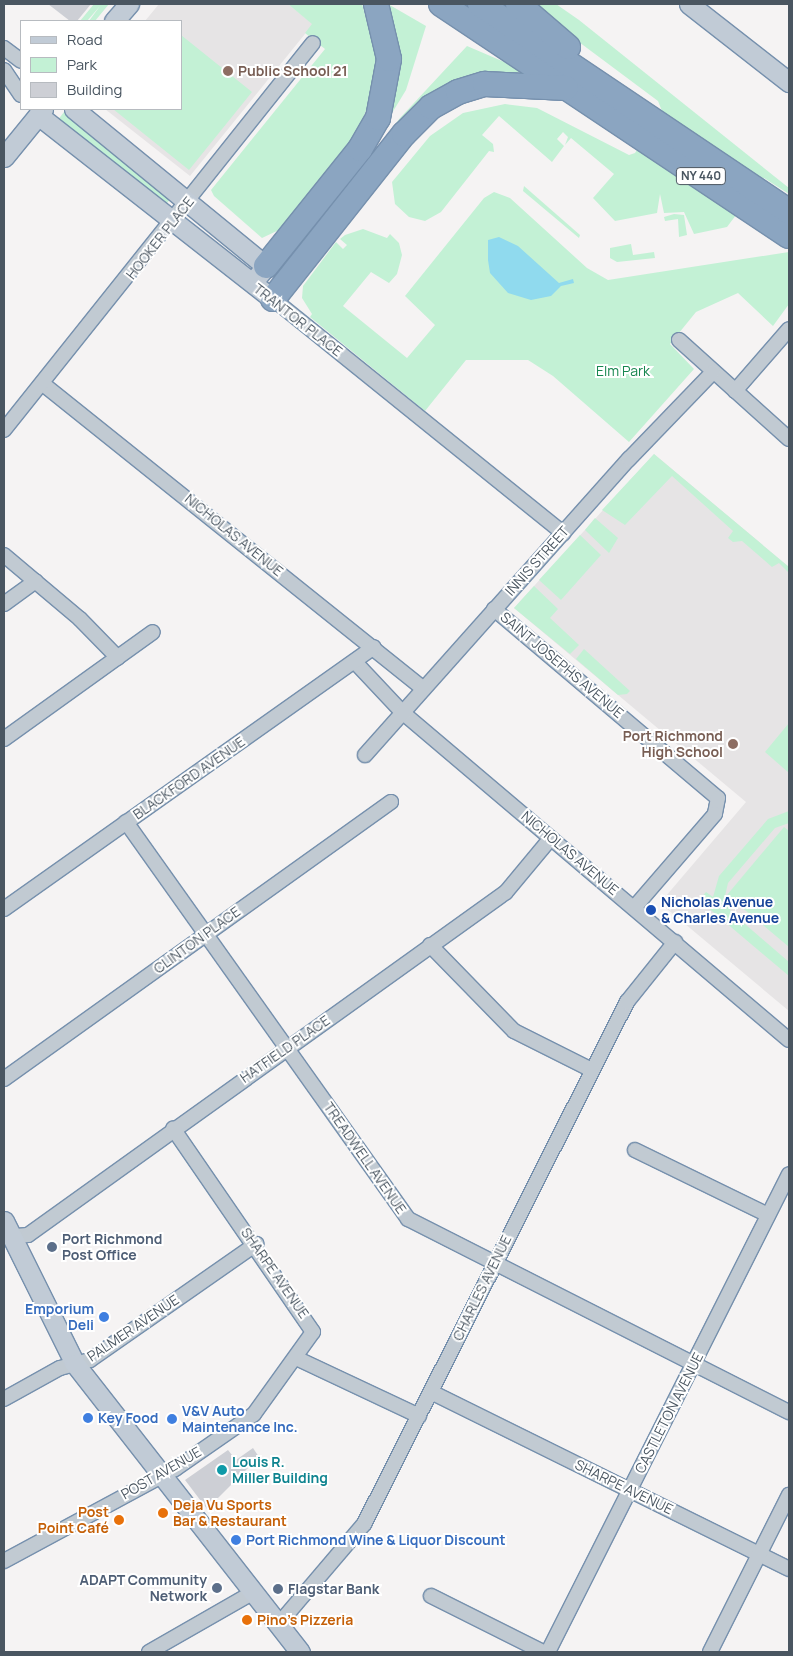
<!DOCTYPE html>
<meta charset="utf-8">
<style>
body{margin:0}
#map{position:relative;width:793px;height:1656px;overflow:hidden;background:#f5f3f3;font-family:Manrope,sans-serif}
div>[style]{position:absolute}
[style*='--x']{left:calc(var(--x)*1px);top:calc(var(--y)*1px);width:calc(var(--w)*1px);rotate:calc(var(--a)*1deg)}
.education>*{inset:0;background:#e6e4e5}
.green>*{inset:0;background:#c3f1d5}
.water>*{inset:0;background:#90daee}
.building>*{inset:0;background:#cdcfd5}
.roads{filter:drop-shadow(1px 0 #7690ad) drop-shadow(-1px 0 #7690ad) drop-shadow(0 1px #7690ad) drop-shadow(0 -1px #7690ad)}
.street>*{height:14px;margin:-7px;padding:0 7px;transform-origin:7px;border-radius:7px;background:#c1cad2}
.secondary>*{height:19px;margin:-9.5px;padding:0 9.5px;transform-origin:9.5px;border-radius:9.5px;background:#c1cbd6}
.highway>*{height:24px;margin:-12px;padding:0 12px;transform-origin:12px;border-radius:12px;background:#8ba5c1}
.dots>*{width:14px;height:14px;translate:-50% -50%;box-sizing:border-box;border:2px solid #fff;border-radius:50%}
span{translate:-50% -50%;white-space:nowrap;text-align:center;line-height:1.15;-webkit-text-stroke:4px #fff;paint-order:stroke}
.shield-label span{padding:1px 4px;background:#fff;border:1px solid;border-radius:4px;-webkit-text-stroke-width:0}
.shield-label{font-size:12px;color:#4a5661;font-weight:700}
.education-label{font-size:14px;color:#785e54;font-weight:700}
.left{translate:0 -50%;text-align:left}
.right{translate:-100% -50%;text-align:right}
.street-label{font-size:14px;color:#4a5661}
.park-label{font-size:14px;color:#17864f}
.transit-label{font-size:14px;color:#164399;font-weight:700}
.service-label{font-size:14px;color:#4e5e75;font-weight:700}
.shop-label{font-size:14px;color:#366cbe;font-weight:700}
.culture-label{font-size:14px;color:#0d838f;font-weight:700}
.food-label{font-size:14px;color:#c56008;font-weight:700}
.frame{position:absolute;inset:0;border:5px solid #4a5661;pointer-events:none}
.legend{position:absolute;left:20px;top:20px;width:162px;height:90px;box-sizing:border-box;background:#fff;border:1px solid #b7bbc0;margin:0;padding:6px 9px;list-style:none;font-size:15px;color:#4a5661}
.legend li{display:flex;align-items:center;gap:10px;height:25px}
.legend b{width:25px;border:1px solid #b7bbc0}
</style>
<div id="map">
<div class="education">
<div style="clip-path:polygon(159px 4px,288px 4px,313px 24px,190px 176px,105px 109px,181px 109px,181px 21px,145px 21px)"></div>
<div style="clip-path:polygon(654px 454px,789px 567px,789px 1011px,660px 903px,746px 802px,514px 608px)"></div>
</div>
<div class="green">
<div style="clip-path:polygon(94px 4px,109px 4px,95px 21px,89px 21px,100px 6px,87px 21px,80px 21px)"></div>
<div style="clip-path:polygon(288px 4px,362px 4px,377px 58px,375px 87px,356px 137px,281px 229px,262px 238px,214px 196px,211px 190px,325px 49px,305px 33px,312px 24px)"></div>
<div style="clip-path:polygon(388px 4px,426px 26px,406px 90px,389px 118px,385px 6px)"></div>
<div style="clip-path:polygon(528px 4px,556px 4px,579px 20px,789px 188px,789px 194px,764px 178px,727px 227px,694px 234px,684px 212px,664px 213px,660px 194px,657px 213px,615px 221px,593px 198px,614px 174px,571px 138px,565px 145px,568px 137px,563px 132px,557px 139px,564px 146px,552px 162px,499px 116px,482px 135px,493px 144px,494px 152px,489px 151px,441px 212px,425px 221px,409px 217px,395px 204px,392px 182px,430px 136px,463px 113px,505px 104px,537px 108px,629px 155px,635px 153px,662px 111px,658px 101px)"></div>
<div style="clip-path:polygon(181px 35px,252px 92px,189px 170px,113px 109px,181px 109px)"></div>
<div style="clip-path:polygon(467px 46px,509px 64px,519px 70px,517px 74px,490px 75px,352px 181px,400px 118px)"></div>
<div style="clip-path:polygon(64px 112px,171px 198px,164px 207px,57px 121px)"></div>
<div style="clip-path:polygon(524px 186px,580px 235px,579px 238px,523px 191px)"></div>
<div style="clip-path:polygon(494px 192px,510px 198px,587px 268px,608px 280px,789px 252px,789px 304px,773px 326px,738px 293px,696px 312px,670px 344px,694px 369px,629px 442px,553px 376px,528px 360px,466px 360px,425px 411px,310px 317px,312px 314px,302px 298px,303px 286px,336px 242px,343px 249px,347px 245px,340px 239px,345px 235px,363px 229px,387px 238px,390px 234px,399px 243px,402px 255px,397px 274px,389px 283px,371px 272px,343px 306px,407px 358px,435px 325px,405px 296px,484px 198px)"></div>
<div style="clip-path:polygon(674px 214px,684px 215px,687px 235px,679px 237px,678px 219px,665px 221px,664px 217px)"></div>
<div style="clip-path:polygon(631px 244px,633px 255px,654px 252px,655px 258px,617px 262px,610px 258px,610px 248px)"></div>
<div style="clip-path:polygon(654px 454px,789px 567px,789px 573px,779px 563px,772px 567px,742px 541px,733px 542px,728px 538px,733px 531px,672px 476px,625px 525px,602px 510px)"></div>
<div style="clip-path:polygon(595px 518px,618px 538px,609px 553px,585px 530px)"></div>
<div style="clip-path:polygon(580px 535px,601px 555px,561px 600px,539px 580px)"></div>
<div style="clip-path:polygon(534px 586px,558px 609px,550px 618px,579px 645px,570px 654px,514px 608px)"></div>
<div style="clip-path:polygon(584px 649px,630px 691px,627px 694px,618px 695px,576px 659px)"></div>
<div style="clip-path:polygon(789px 723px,789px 773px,765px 752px)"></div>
<div style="clip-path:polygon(789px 811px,789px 823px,775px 828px,728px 883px,725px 896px,731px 912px,789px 962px,789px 976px,699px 900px,706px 892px,713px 897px,719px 876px,768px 819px)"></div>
<div style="clip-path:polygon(784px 827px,789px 831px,789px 947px,727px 895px)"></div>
</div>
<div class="water">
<div style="clip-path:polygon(499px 237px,518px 246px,559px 283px,573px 279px,574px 283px,561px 286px,551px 296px,531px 300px,508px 293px,490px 273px,488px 260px,488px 240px)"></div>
</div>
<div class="building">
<div style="clip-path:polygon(48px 4px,91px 4px,77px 21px,70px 21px)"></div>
<div style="clip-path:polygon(253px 1448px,259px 1457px,207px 1509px,185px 1480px,228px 1450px,236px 1460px)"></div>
</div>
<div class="roads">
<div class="street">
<div style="--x:4;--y:48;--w:21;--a:37"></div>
<div style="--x:4;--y:70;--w:30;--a:56"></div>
<div style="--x:273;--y:299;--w:373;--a:38.9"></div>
<div style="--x:679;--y:340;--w:148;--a:42"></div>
<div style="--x:43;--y:384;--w:487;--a:38.7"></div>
<div style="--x:735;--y:391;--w:82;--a:-48.9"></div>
<div style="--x:4;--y:430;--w:495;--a:-51.4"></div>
<div style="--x:4;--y:555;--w:99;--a:40.1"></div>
<div style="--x:80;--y:619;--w:54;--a:45.7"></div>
<div style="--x:4;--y:604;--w:39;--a:-36"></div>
<div style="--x:494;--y:609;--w:293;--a:40.2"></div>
<div style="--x:718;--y:798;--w:16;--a:101"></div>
<div style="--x:715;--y:814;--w:124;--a:130.8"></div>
<div style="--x:355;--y:662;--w:69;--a:46.8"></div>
<div style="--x:402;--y:712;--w:507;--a:40.28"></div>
<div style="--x:4;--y:739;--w:183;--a:-35.7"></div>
<div style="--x:365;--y:755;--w:397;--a:-48.3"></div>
<div style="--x:629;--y:459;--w:121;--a:-46"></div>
<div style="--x:126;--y:822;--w:487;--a:54.6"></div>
<div style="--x:408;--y:1219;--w:427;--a:26.9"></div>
<div style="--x:4;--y:909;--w:453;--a:-35.3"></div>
<div style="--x:430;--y:945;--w:120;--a:45.7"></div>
<div style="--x:514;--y:1031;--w:87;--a:26.6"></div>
<div style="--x:4;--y:1079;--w:476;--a:-35.6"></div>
<div style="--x:635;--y:1150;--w:148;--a:26"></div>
<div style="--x:4;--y:1237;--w:24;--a:-5"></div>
<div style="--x:28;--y:1235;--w:588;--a:-35.66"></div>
<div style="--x:506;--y:892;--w:70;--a:-50.2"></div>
<div style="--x:296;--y:1358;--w:136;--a:25.2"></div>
<div style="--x:431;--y:1392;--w:399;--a:26.3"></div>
<div style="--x:4;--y:1399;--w:64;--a:-29"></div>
<div style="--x:60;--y:1368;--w:31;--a:-15"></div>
<div style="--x:90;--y:1360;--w:203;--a:-34.9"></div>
<div style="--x:4;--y:1561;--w:194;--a:-28.3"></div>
<div style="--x:175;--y:1469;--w:96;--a:-34.8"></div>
<div style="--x:254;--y:1414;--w:101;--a:-54.3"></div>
<div style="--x:313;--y:1332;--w:247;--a:-124.5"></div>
<div style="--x:431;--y:1596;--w:125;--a:26.6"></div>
<div style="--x:278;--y:1625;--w:133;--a:-49.6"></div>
<div style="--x:364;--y:1524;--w:585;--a:-63.26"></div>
<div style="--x:627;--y:1002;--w:77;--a:-51.3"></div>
<div style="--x:149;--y:1652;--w:119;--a:-29.8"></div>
<div style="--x:548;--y:1652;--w:535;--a:-63.24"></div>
<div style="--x:710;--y:1652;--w:176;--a:-63.3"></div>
</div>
<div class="secondary">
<div style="--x:689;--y:4;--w:127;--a:38"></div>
<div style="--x:114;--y:21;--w:23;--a:-49"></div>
<div style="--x:74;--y:109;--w:248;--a:39.3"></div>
<div style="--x:266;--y:266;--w:13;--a:129"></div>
<div style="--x:38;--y:115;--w:298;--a:38.1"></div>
<div style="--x:4;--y:157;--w:62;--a:-50.9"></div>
<div style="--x:4;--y:1221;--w:160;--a:63.6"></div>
<div style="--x:75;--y:1364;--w:365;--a:52"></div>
</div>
<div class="highway">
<div style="--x:441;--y:4;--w:418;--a:33.7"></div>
<div style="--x:480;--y:4;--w:372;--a:33.9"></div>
<div style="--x:518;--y:4;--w:66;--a:40.7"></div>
<div style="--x:266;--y:266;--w:150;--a:-51.2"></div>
<div style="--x:360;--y:149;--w:36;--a:-60"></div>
<div style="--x:378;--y:118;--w:60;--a:-79.4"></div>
<div style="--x:389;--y:59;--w:57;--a:-103.3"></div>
<div style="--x:273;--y:299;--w:211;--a:-51.6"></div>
<div style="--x:404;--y:134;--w:38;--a:-45"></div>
<div style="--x:431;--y:107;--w:31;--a:-29"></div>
<div style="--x:458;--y:92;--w:28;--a:-17"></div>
<div style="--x:485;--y:84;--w:81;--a:2.8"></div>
</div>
</div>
<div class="dots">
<div style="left:228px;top:71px;background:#8d6e63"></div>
<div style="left:733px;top:744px;background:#8d6e63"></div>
<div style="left:651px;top:910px;background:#1a4fb4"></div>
<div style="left:52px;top:1247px;background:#5c6f8a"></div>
<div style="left:104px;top:1317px;background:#3f7fe0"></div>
<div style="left:88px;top:1418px;background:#3f7fe0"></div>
<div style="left:172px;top:1419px;background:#3f7fe0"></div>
<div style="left:222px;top:1470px;background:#0f9aa8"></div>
<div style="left:163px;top:1513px;background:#e8710a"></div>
<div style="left:119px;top:1520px;background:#e8710a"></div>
<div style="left:236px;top:1540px;background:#3f7fe0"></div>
<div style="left:217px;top:1588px;background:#5c6f8a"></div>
<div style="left:278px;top:1589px;background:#5c6f8a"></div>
<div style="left:247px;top:1620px;background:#e8710a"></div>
</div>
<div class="shield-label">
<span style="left:701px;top:176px">NY 440</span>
</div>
<div class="education-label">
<span class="left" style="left:238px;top:71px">Public School 21</span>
<span class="right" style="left:723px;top:744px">Port Richmond<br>High School</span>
</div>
<div class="street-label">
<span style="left:160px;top:238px;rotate:-52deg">HOOKER PLACE</span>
<span style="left:298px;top:320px;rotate:38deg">TRANTOR PLACE</span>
<span style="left:234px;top:535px;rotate:39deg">NICHOLAS AVENUE</span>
<span style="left:537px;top:561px;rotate:-48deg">INNIS STREET</span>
<span style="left:562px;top:665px;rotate:40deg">SAINT JOSEPHS AVENUE</span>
<span style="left:189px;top:778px;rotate:-35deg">BLACKFORD AVENUE</span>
<span style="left:570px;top:853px;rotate:40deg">NICHOLAS AVENUE</span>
<span style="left:197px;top:940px;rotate:-36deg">CLINTON PLACE</span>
<span style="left:285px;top:1049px;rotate:-35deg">HATFIELD PLACE</span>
<span style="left:365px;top:1158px;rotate:55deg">TREADWELL AVENUE</span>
<span style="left:275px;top:1273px;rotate:55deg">SHARPE AVENUE</span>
<span style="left:482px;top:1288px;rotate:-64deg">CHARLES AVENUE</span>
<span style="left:133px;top:1328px;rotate:-34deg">PALMER AVENUE</span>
<span style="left:669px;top:1413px;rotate:-63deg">CASTLETON AVENUE</span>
<span style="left:161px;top:1473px;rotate:-30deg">POST AVENUE</span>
<span style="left:624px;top:1487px;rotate:26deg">SHARPE AVENUE</span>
</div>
<div class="park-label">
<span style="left:623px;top:371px">Elm Park</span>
</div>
<div class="transit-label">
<span class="left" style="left:661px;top:910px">Nicholas Avenue<br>&amp; Charles Avenue</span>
</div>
<div class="service-label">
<span class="left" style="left:62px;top:1247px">Port Richmond<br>Post Office</span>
<span class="right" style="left:207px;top:1588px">ADAPT Community<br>Network</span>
<span class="left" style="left:288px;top:1589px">Flagstar Bank</span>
</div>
<div class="shop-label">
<span class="right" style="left:94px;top:1317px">Emporium<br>Deli</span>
<span class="left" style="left:182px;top:1419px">V&amp;V Auto<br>Maintenance Inc.</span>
<span class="left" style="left:98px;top:1418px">Key Food</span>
<span class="left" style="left:246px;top:1540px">Port Richmond Wine &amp; Liquor Discount</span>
</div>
<div class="culture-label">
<span class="left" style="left:232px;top:1470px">Louis R.<br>Miller Building</span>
</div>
<div class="food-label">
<span class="left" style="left:173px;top:1513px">Deja Vu Sports<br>Bar &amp; Restaurant</span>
<span class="right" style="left:109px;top:1520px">Post<br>Point Café</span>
<span class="left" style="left:257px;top:1620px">Pino's Pizzeria</span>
</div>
<div class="frame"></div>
<ul class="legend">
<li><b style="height:6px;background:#c1cbd6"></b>Road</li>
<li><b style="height:14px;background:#c3f1d5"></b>Park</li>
<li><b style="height:14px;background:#cdcfd5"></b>Building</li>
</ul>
</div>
